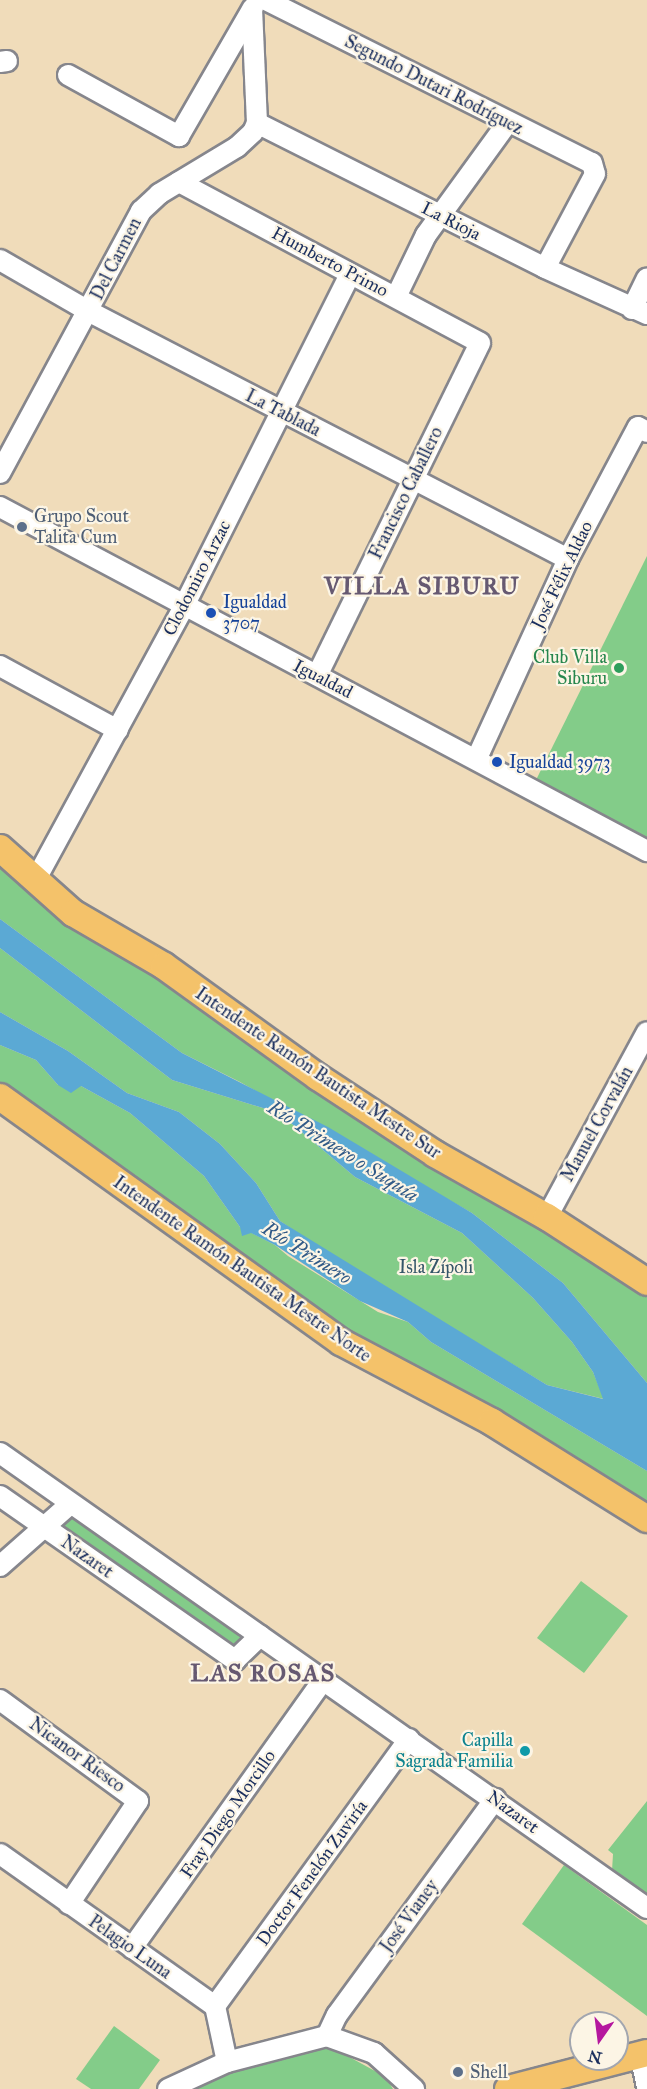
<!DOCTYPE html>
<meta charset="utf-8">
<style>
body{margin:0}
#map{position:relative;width:647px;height:2089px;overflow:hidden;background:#f0dcba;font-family:"IM FELL Great Primer",serif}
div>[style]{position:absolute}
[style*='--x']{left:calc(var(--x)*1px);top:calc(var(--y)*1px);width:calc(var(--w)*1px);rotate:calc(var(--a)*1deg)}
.green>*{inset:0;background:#83cc89}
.water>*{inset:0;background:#5ba9d4}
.roads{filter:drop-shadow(2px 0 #86868c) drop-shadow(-2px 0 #86868c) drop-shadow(0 2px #86868c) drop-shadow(0 -2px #86868c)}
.minor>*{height:20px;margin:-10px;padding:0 10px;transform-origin:10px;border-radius:10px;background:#fff}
.major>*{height:26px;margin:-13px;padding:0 13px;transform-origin:13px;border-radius:13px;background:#f4c26a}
.dots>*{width:16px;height:16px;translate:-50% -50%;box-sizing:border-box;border:3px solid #fcf5e5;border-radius:50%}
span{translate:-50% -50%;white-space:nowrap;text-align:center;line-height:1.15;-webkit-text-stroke:4.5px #fcf5e5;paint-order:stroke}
.street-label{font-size:18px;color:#1b2f5e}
.service-label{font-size:18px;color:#4e5e75}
.left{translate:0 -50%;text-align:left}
.transit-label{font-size:18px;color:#164399}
.leisure-label{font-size:18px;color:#27864d}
.right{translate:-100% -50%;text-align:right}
.park-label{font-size:18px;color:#355669}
.culture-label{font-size:18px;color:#0d838f}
.water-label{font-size:20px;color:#315a87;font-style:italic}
.district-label{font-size:24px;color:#665971;font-weight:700;letter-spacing:1.5px}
.north{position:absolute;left:569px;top:2011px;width:60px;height:60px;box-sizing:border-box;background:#fcf5e5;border:2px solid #a2a6af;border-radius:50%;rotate:194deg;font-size:16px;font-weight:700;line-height:24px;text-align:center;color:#1b2f5e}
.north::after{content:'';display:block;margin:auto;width:21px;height:27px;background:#b5179e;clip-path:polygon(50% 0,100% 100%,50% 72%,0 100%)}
</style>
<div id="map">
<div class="green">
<div style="clip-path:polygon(647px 556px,647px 844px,536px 780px)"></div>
<div style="clip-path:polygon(0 848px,36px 879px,647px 1282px,647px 1383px,563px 1283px,472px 1213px,240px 1082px,182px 1053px,0 919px)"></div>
<div style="clip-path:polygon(0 948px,172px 1080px,279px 1113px,355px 1177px,462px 1233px,533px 1298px,572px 1342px,593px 1372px,604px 1399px,547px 1385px,331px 1255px,280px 1221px,256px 1183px,220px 1144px,179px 1112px,127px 1093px,68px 1051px,0 1012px)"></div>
<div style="clip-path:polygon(0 1045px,36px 1060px,58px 1085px,81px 1086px,130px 1113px,204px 1176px,240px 1227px,275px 1245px,288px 1256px,378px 1312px,408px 1322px,431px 1342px,647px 1471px,647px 1519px,389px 1370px,0 1097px)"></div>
<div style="clip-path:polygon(70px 1513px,251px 1638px,233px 1653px,56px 1526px)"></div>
<div style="clip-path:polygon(581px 1581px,628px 1616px,584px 1673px,537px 1638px)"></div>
<div style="clip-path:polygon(647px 1801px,647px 1895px,612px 1871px,613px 1854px,608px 1850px)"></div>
<div style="clip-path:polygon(564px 1865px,647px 1925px,647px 2016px,522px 1924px)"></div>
<div style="clip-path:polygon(114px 2026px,160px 2060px,139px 2089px,91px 2089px,76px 2079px)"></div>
<div style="clip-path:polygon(331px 2047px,386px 2077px,393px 2089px,195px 2089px,234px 2066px)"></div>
</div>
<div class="water">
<div style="clip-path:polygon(0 919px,182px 1053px,328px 1127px,472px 1213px,563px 1283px,647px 1383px,647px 1471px,431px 1342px,408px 1322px,360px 1301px,275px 1245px,251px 1233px,242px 1236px,240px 1227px,204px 1176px,130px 1113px,81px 1086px,71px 1093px,58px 1085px,36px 1060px,0 1045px,0 1012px,68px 1051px,127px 1093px,179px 1112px,220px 1144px,256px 1183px,280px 1221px,547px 1385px,603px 1399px,593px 1372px,572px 1342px,533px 1298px,462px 1233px,355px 1177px,279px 1113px,172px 1080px,0 948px)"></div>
</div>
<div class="roads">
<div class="minor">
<div style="--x:266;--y:0;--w:364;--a:26.6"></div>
<div style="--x:592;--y:163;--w:11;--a:75"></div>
<div style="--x:595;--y:174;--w:106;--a:118"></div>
<div style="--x:0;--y:62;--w:7;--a:-8"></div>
<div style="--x:68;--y:75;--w:127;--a:28.8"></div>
<div style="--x:179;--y:136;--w:148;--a:-60"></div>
<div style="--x:257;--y:123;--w:322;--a:26.7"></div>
<div style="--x:545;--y:268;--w:112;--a:24.3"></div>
<div style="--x:179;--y:182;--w:341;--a:28.1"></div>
<div style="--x:480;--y:343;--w:370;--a:116.1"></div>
<div style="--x:0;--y:260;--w:104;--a:30"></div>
<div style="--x:90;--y:312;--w:538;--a:27.33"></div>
<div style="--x:396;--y:297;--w:69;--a:-64.2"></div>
<div style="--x:426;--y:235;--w:140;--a:-54"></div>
<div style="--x:632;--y:309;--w:34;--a:-64"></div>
<div style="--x:0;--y:473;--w:298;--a:-61.7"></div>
<div style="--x:141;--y:211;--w:25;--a:-43"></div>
<div style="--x:159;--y:194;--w:91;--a:-31.1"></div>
<div style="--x:237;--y:147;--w:22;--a:-43"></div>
<div style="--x:253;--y:132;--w:10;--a:-66"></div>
<div style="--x:257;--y:123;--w:113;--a:-92.5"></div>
<div style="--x:0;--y:507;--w:733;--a:28"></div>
<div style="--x:0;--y:666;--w:134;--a:28.5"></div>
<div style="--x:477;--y:758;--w:219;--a:-65.4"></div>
<div style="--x:568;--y:559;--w:149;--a:-62.1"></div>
<div style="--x:638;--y:427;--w:10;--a:29"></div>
<div style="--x:36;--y:879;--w:311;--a:-61.5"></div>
<div style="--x:184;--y:606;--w:371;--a:-63.4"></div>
<div style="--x:547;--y:1217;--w:210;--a:-61.6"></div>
<div style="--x:0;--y:1453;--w:791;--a:35.12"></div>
<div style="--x:0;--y:1496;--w:287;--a:34.9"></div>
<div style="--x:235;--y:1660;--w:35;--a:-44"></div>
<div style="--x:0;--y:1566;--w:94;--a:-41.5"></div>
<div style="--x:0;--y:1700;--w:171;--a:36.2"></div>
<div style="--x:138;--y:1801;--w:124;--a:123.8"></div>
<div style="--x:0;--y:1854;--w:263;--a:35.3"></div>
<div style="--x:215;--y:2006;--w:57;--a:77.9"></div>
<div style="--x:132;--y:1948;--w:330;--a:-54.5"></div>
<div style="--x:215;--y:2006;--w:330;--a:-54"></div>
<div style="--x:327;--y:2036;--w:23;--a:-65"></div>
<div style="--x:337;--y:2015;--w:268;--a:-53.8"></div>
<div style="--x:640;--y:2054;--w:33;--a:78"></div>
<div style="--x:168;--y:2089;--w:65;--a:-24.6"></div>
<div style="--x:227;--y:2062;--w:103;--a:-14.6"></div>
<div style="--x:327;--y:2036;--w:50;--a:19.9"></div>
<div style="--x:374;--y:2053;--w:54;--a:42"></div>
</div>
<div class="major">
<div style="--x:0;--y:848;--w:98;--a:41.7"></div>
<div style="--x:73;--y:913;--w:105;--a:30.2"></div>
<div style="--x:164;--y:966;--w:190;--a:35.8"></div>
<div style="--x:318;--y:1077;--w:140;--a:33.3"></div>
<div style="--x:435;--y:1154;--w:129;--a:29.4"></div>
<div style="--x:547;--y:1217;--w:119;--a:33"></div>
<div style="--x:0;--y:1097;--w:420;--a:35.7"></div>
<div style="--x:341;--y:1342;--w:171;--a:27.9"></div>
<div style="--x:492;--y:1422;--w:183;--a:32"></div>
<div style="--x:508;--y:2089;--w:144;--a:-14.5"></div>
</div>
</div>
<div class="dots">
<div style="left:22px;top:527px;background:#5c6f8a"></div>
<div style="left:211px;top:613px;background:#1a4fb4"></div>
<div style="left:619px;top:668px;background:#2e9e5b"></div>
<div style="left:497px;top:762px;background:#1a4fb4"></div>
<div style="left:525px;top:1751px;background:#0f9aa8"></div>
<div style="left:458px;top:2072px;background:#5c6f8a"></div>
</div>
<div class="street-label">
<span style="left:434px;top:85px;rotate:27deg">Segundo Dutari Rodríguez</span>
<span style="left:451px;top:221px;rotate:27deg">La Rioja</span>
<span style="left:116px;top:259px;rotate:-63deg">Del Carmen</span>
<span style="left:330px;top:262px;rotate:28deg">Humberto Primo</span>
<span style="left:283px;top:413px;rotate:27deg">La Tablada</span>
<span style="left:406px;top:493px;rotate:-64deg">Francisco Caballero</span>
<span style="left:562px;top:575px;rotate:-64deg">José Félix Aldao</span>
<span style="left:197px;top:578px;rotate:-63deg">Clodomiro Arzac</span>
<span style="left:323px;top:679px;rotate:27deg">Igualdad</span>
<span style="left:318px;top:1073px;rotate:34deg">Intendente Ramón Bautista Mestre Sur</span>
<span style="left:597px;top:1124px;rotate:-61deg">Manuel Corvalán</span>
<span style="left:242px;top:1269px;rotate:35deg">Intendente Ramón Bautista Mestre Norte</span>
<span style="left:87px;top:1557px;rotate:35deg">Nazaret</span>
<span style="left:77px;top:1755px;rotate:36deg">Nicanor Riesco</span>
<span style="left:513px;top:1812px;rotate:36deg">Nazaret</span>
<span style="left:228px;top:1814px;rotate:-55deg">Fray Diego Morcillo</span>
<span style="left:312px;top:1873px;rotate:-54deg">Doctor Fenelón Zuviría</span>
<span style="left:409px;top:1916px;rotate:-54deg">José Vianey</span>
<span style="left:130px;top:1947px;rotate:35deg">Pelagio Luna</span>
</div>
<div class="service-label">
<span class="left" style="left:34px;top:527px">Grupo Scout<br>Talita Cum</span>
<span class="left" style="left:470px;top:2072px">Shell</span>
</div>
<div class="transit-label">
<span class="left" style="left:223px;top:613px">Igualdad<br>3707</span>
<span class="left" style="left:509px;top:762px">Igualdad 3973</span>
</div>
<div class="leisure-label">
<span class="right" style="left:607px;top:668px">Club Villa<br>Siburu</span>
</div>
<div class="park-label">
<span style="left:436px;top:1267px">Isla Zípoli</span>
</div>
<div class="culture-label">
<span class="right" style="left:513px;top:1751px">Capilla<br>Sagrada Familia</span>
</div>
<div class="water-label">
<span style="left:343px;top:1151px;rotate:32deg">Río Primero o Suquía</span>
<span style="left:307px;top:1253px;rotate:32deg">Río Primero</span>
</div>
<div class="district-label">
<span style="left:422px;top:587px">VILLA SIBURU</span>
<span style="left:263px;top:1674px">LAS ROSAS</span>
</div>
<div class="north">N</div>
</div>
